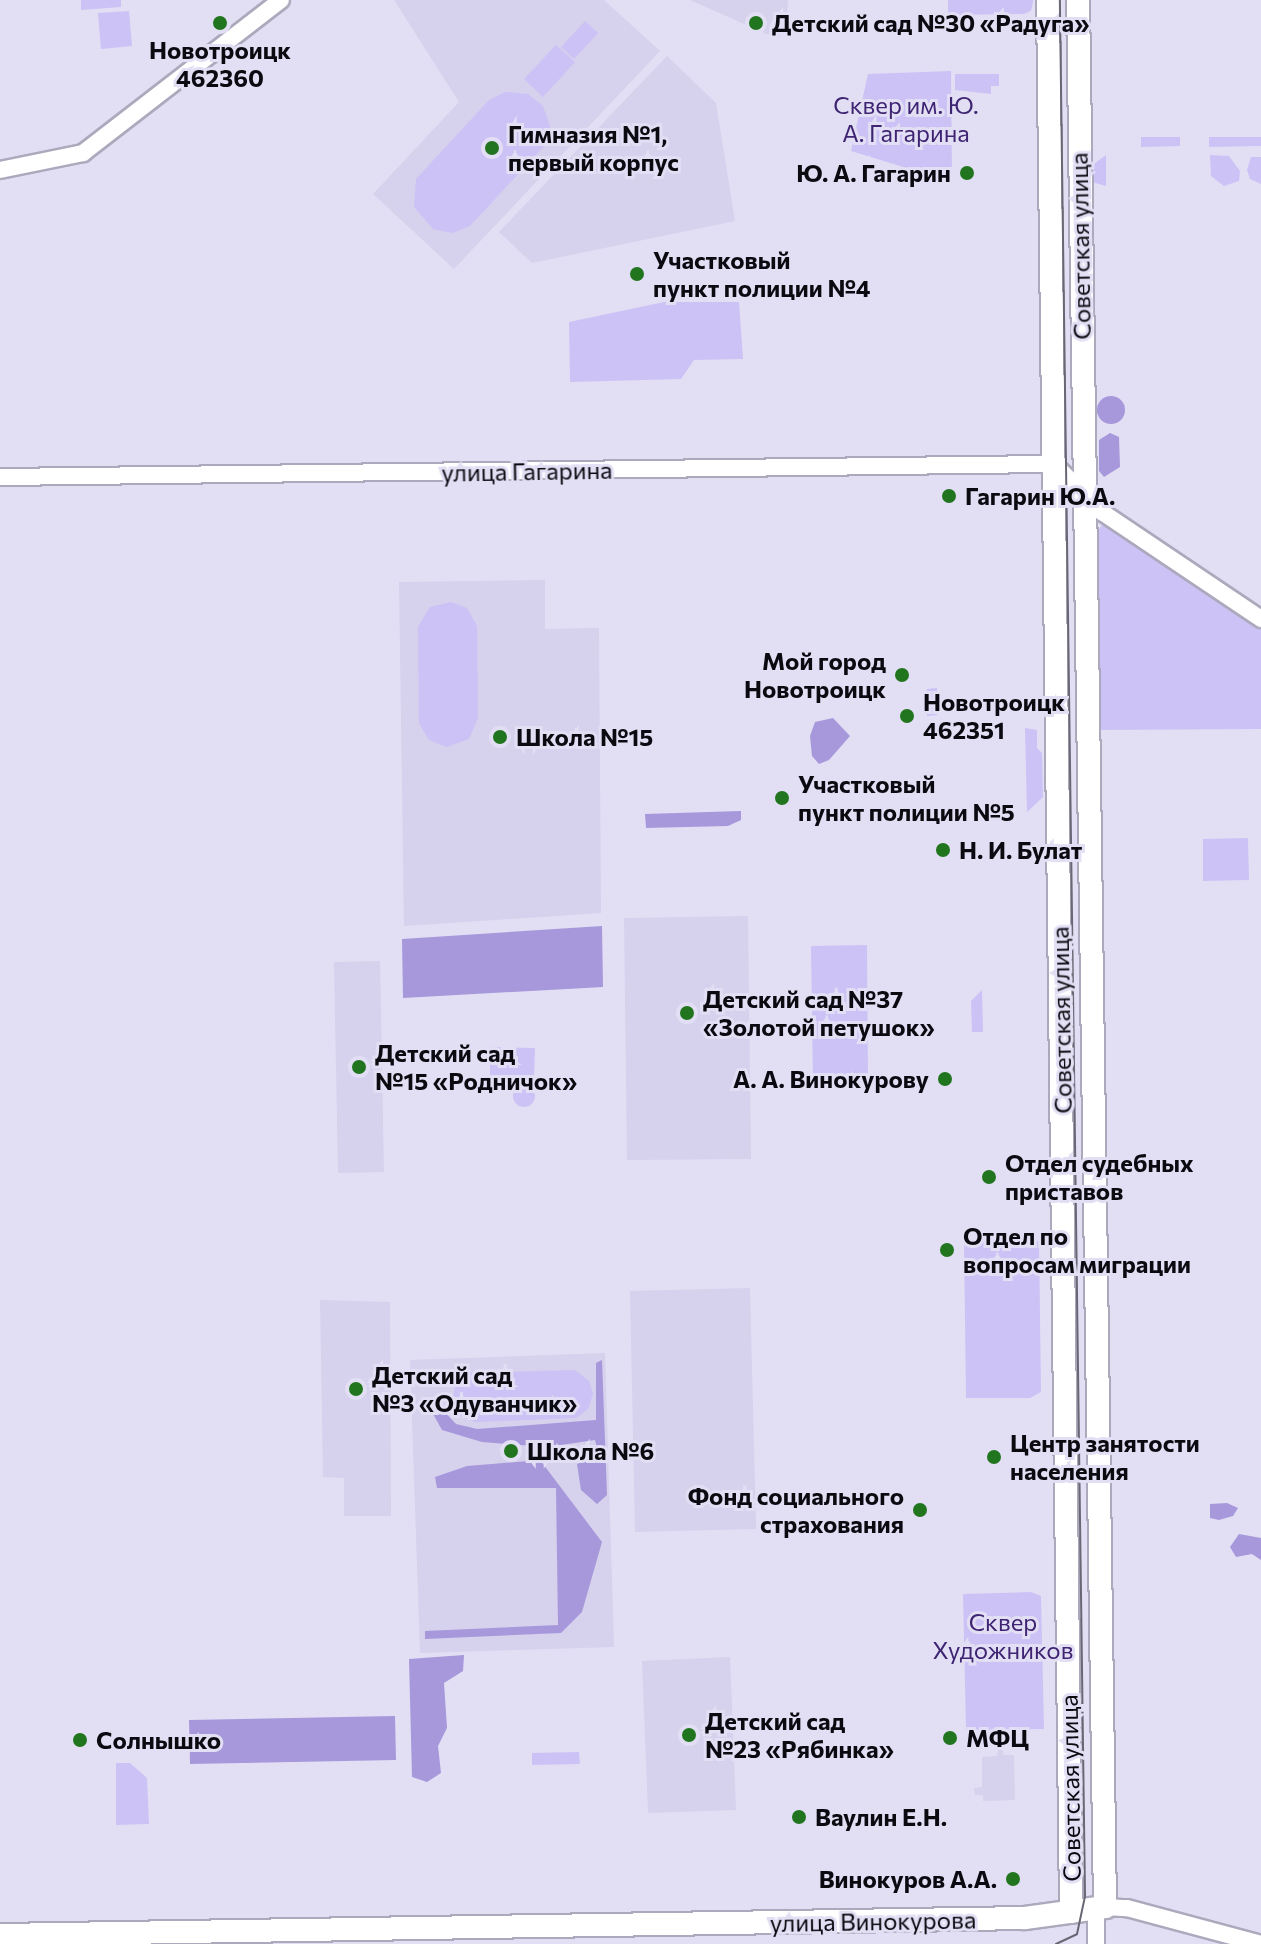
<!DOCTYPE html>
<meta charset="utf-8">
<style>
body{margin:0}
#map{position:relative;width:1261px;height:1944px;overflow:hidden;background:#e2dff4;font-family:Commissioner,sans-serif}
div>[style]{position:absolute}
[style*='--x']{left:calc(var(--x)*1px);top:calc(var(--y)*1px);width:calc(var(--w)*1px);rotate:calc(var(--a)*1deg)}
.built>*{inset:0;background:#d6d1ed}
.green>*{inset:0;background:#ccc2f5}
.round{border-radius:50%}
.forest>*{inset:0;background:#a698db}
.roads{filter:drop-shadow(2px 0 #aca9bd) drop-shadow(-2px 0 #aca9bd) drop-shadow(0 2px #aca9bd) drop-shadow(0 -2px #aca9bd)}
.minor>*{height:16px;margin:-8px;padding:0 8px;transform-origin:8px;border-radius:8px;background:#fff}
.major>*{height:22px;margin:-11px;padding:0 11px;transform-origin:11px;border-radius:11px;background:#fff}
.tram>*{height:2px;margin:-1px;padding:0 1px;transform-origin:1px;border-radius:1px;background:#696774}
.dots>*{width:22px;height:22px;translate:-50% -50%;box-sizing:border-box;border:4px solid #e2dff4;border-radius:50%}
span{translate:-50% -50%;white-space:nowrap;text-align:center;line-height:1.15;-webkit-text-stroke:6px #e2dff4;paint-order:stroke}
.poi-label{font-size:24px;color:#0c0a11;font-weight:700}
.left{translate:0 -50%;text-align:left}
.right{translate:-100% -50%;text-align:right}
.park-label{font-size:24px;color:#3e2472}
.street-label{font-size:24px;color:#0c0a11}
</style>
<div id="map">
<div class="built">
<div style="clip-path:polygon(394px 0,604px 0,660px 51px,454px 269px,373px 194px,459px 102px)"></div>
<div style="clip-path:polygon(690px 0,788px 0,787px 17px,775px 13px,769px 28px,781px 33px,778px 39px)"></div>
<div style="clip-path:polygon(667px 56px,716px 103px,735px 221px,532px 263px,499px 232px)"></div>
<div style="clip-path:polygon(545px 580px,545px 629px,599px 628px,601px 913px,404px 926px,399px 582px)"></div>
<div style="clip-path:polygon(748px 916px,751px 1159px,627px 1160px,624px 918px)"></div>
<div style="clip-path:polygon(380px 961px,384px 1172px,338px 1173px,334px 962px)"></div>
<div style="clip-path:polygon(750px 1288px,756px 1529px,635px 1532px,630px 1291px)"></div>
<div style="clip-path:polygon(320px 1300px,390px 1302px,391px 1516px,344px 1516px,344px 1478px,323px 1477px)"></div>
<div style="clip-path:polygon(605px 1353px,614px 1647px,420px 1653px,410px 1360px)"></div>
<div style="clip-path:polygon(730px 1657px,736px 1810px,648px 1813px,642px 1661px)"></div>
<div style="clip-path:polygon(998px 1748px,1003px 1748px,1003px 1755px,1014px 1755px,1015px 1800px,983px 1801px,983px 1795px,975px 1795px,974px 1788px,982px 1787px,982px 1757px,997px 1756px)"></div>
</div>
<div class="green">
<div style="clip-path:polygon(81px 0,121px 0,121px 7px,81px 10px)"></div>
<div style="clip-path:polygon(948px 0,1033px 0,1033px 2px,1031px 11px,1024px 14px,948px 15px)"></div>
<div style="clip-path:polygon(129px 11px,132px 46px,101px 49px,98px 13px)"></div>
<div style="clip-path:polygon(585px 21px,598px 33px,574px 59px,561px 47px)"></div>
<div style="clip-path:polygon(556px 45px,575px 62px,543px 97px,524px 79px)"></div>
<div style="clip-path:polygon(951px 71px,952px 182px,851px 151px,868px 74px)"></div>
<div style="clip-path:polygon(955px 74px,999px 74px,999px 86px,991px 86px,991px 94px,955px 90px)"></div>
<div style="clip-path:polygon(505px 92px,528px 94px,543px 106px,550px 126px,546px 144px,470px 226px,452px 233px,433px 229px,414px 207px,416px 179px,489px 100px)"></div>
<div style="clip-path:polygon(1141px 137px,1180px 137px,1180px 146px,1141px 147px)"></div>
<div style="clip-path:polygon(1209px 137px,1261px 137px,1261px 146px,1209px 147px)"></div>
<div style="clip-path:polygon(1106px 155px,1106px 186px,1092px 182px,1091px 166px)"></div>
<div style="clip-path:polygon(1210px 155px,1229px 156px,1240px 171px,1239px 181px,1224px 186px,1211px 176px)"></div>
<div style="clip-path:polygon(1251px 157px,1261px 157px,1261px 184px,1250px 179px,1247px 170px)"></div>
<div style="clip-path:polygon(664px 302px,739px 302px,743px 359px,694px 360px,681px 379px,570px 382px,569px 322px)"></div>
<div style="clip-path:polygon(1103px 524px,1261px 628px,1261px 729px,1098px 730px,1096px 533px)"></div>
<div style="clip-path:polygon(451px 602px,467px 608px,477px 626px,478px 718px,469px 739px,447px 747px,429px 740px,419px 723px,418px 627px,430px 607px)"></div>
<div style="clip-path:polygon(937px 688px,937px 715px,927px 716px,927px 689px)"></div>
<div style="clip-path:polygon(1025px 728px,1037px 730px,1037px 748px,1042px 753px,1043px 797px,1027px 812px)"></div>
<div style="clip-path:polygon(1248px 838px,1249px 880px,1203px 881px,1203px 839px)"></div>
<div style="clip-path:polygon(867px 945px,868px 1085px,813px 1085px,811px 946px)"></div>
<div style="clip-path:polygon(982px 990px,983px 1032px,972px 1032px,971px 1001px)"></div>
<div style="clip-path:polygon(490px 1047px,535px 1048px,534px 1076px,490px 1076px)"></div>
<div class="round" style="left:513px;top:1085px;width:22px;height:22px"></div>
<div style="clip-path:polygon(1039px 1241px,1041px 1392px,1030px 1398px,966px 1398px,964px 1242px)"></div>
<div style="clip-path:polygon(575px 1370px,589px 1381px,593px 1394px,588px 1409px,576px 1418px,475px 1422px,460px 1416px,452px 1404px,455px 1385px,470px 1373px)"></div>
<div style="clip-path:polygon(1031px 1592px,1041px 1596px,1044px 1729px,966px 1730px,963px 1594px)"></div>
<div style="clip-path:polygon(579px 1752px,580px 1764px,532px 1765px,532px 1753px)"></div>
<div style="clip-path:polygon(116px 1763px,130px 1763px,147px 1778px,149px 1824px,116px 1825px)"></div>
</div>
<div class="forest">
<div class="round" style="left:1097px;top:396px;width:28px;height:28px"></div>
<div style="clip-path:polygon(1110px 433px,1119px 437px,1120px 467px,1104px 477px,1099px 471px,1099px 440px)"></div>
<div style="clip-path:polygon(833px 718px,850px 736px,829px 760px,819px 764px,812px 756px,810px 736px,815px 722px)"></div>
<div style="clip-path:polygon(741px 811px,741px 820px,728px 826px,646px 828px,645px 814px)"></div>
<div style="clip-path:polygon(602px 926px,603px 987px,403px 998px,402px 939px)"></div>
<div style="clip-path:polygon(602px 1360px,607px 1495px,597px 1504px,581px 1490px,577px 1464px,599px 1455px,595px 1440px,547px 1447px,482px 1442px,442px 1430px,432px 1412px,438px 1405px,456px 1424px,477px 1429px,596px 1420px,596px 1363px)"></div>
<div style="clip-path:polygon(540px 1460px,602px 1542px,582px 1612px,561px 1633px,425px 1639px,425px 1631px,558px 1625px,556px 1488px,437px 1488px,435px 1477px,467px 1466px)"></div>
<div style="clip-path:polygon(1210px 1504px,1227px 1503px,1238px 1508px,1233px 1516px,1219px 1520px,1210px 1518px)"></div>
<div style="clip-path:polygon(1239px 1534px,1261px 1538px,1261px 1560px,1252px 1554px,1236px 1557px,1230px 1547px)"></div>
<div style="clip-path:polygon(464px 1655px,463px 1671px,444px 1683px,447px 1728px,438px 1746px,441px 1773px,427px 1782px,412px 1777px,409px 1659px)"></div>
<div style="clip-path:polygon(395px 1716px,396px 1760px,190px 1764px,189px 1720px)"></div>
</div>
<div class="roads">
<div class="minor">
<div style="--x:0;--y:170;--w:85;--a:-11.6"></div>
<div style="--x:83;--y:153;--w:250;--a:-37.7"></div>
<div style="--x:0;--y:477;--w:1054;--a:-0.71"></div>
<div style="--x:1054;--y:464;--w:68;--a:45"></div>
<div style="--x:1102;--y:512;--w:192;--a:33.9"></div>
<div style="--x:1105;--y:1907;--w:22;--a:3"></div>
<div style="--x:1127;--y:1908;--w:139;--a:15"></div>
<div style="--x:1096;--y:1909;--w:35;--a:90"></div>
</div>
<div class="major">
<div style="--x:1048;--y:0;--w:1912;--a:89.31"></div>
<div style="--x:0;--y:1935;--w:1025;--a:-0.95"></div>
<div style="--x:1025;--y:1918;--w:81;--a:-7.8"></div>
<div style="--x:1105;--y:1907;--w:1907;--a:-90.81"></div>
</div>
</div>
<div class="tram">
<div style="--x:1056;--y:1944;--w:23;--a:-25"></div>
<div style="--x:1077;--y:1934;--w:39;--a:-78"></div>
<div style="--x:1085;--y:1896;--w:1896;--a:-90.76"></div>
</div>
<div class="dots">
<div style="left:220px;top:23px;background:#22751f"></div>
<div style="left:756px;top:23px;background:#22751f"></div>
<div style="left:492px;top:148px;background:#22751f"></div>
<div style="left:967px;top:173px;background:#22751f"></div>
<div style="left:637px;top:274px;background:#22751f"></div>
<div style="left:949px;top:496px;background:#22751f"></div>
<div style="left:902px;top:675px;background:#22751f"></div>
<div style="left:907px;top:716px;background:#22751f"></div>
<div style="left:500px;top:737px;background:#22751f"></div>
<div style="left:782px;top:798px;background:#22751f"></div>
<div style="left:943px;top:850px;background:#22751f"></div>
<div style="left:687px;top:1013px;background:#22751f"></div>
<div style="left:359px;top:1067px;background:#22751f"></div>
<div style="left:945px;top:1079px;background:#22751f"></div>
<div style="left:989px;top:1177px;background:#22751f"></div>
<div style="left:947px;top:1250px;background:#22751f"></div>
<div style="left:356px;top:1389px;background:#22751f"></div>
<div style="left:511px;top:1451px;background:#22751f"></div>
<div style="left:994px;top:1457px;background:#22751f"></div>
<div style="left:920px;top:1510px;background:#22751f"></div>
<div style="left:689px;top:1735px;background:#22751f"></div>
<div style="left:950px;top:1738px;background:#22751f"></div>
<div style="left:80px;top:1740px;background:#22751f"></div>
<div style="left:799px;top:1817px;background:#22751f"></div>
<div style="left:1013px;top:1879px;background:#22751f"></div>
</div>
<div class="poi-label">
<span class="left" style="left:772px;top:23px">Детский сад №30 «Радуга»</span>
<span style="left:220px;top:64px">Новотроицк<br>462360</span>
<span class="left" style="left:508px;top:148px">Гимназия №1,<br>первый корпус</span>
<span class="right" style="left:951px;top:173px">Ю. А. Гагарин</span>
<span class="left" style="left:653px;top:274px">Участковый<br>пункт полиции №4</span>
<span class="left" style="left:965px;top:496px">Гагарин Ю.А.</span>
<span class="right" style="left:886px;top:675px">Мой город<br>Новотроицк</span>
<span class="left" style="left:923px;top:716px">Новотроицк<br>462351</span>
<span class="left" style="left:516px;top:737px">Школа №15</span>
<span class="left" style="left:798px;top:798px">Участковый<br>пункт полиции №5</span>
<span class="left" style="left:959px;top:850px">Н. И. Булат</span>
<span class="left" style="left:703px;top:1013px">Детский сад №37<br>«Золотой петушок»</span>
<span class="left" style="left:375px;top:1067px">Детский сад<br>№15 «Родничок»</span>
<span class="right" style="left:929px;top:1079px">А. А. Винокурову</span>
<span class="left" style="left:1005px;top:1177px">Отдел судебных<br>приставов</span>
<span class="left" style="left:963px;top:1250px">Отдел по<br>вопросам миграции</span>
<span class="left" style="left:372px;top:1389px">Детский сад<br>№3 «Одуванчик»</span>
<span class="left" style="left:1010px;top:1457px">Центр занятости<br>населения</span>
<span class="left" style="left:527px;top:1451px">Школа №6</span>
<span class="right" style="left:904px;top:1510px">Фонд социального<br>страхования</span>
<span class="left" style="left:705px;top:1735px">Детский сад<br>№23 «Рябинка»</span>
<span class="left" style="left:966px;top:1738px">МФЦ</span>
<span class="left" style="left:96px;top:1740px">Солнышко</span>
<span class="left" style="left:815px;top:1817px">Ваулин Е.Н.</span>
<span class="right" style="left:997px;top:1879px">Винокуров А.А.</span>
</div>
<div class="park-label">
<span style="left:906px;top:119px">Сквер им. Ю.<br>А. Гагарина</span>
<span style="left:1003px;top:1636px">Сквер<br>Художников</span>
</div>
<div class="street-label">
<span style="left:1080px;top:246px;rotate:-91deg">Советская улица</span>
<span style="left:527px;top:471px;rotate:-1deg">улица Гагарина</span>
<span style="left:1061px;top:1020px;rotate:-91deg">Советская улица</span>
<span style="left:1070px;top:1788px;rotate:-91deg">Советская улица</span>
<span style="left:873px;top:1921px;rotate:-1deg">улица Винокурова</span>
</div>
</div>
